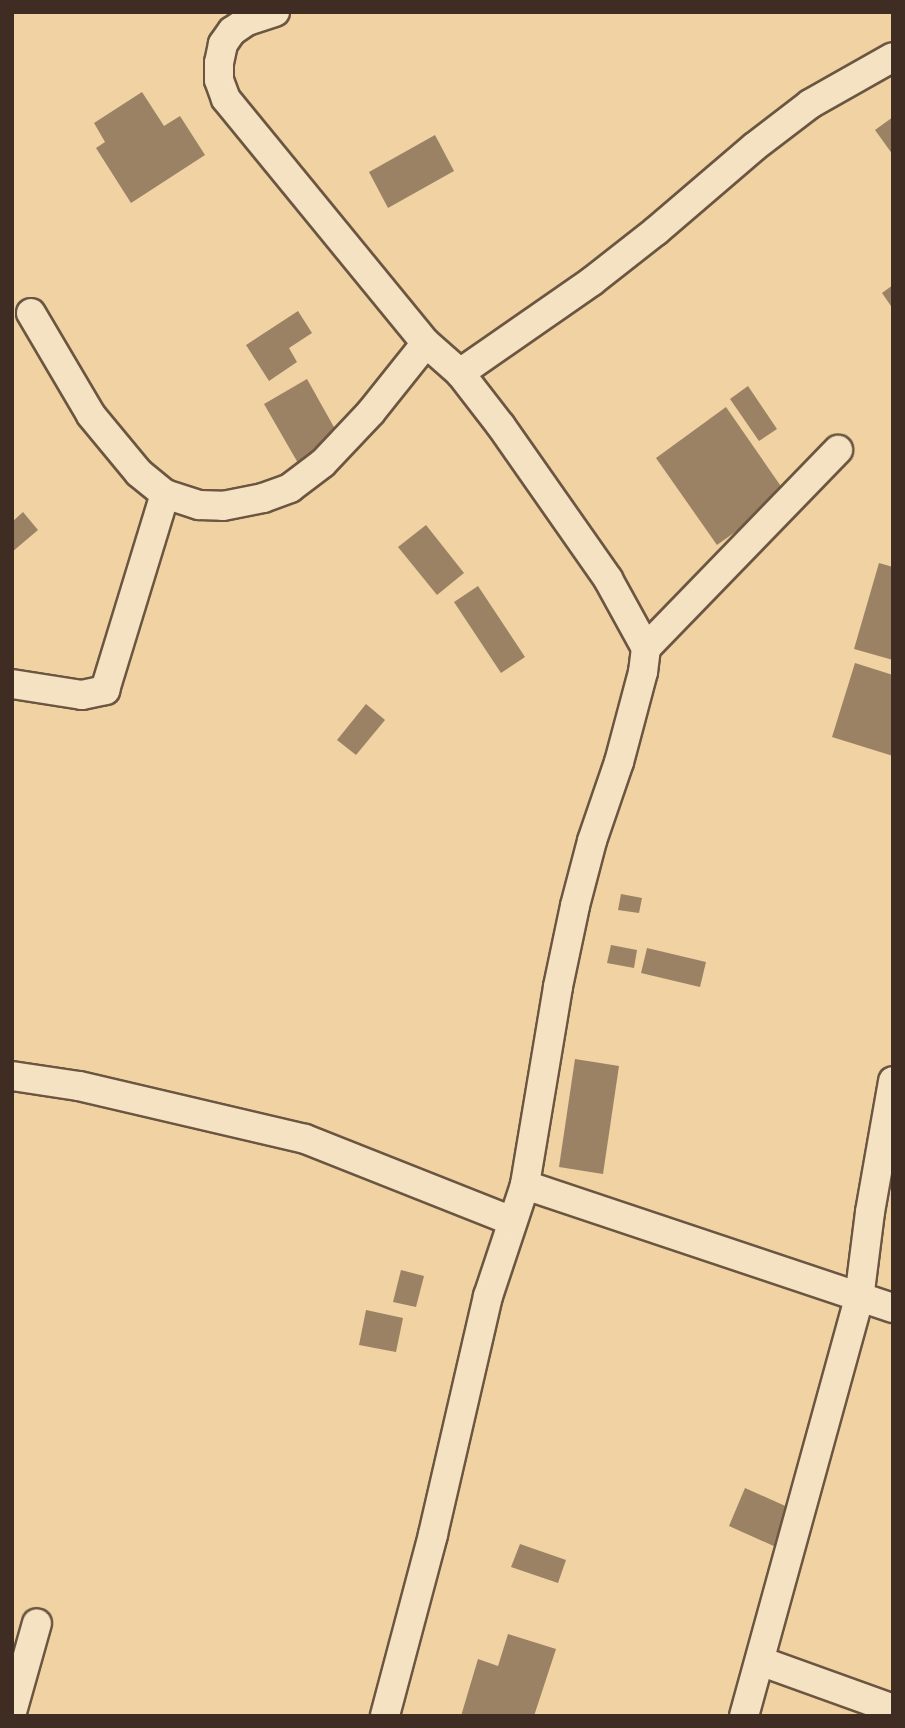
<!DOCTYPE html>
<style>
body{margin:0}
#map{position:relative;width:905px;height:1728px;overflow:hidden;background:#f0d2a3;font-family:"Gentium Book Plus",serif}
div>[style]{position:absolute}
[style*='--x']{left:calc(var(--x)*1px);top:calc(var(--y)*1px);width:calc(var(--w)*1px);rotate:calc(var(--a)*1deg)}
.building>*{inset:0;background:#9b8265}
.roads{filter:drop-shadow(2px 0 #6b5642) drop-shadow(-2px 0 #6b5642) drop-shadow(0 2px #6b5642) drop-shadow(0 -2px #6b5642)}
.street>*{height:28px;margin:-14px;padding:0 14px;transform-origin:14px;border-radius:14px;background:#f5e2c3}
span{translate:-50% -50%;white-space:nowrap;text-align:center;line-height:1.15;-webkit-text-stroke:7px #f5e2c3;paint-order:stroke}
.frame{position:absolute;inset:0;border:14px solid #3f2c22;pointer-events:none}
</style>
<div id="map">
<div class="building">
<div style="clip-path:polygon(142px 92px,164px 126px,180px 116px,205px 155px,131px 203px,96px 148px,105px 142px,94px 123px)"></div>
<div style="clip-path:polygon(893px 117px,893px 155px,875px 130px)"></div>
<div style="clip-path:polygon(435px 135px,454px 171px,388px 208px,369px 172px)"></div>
<div style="clip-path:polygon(893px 285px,893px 309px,882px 293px)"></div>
<div style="clip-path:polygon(298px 311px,312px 333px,289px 348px,297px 362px,269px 381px,246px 345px)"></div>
<div style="clip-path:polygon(307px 379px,344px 445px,302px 470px,264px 404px)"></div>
<div style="clip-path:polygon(748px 386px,777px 429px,759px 441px,730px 399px)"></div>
<div style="clip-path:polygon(726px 407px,787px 495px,717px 545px,656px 458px)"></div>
<div style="clip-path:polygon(23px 512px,38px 530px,12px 552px,12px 522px)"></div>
<div style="clip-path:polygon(426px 525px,464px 573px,437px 595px,398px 547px)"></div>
<div style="clip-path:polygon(879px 563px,893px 567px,893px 660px,854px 649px)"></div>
<div style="clip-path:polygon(478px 586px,525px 657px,501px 673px,454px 602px)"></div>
<div style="clip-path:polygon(855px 663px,893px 675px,893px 756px,832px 737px)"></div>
<div style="clip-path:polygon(366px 704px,385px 720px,356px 755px,337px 740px)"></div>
<div style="clip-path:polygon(621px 894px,642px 898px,639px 913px,618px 910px)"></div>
<div style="clip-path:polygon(611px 945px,637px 950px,634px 968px,607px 963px)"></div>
<div style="clip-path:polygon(647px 948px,706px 962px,700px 987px,641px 973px)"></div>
<div style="clip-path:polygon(575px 1059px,619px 1066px,603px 1174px,559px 1167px)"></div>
<div style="clip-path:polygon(401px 1270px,424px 1276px,416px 1307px,393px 1302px)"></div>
<div style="clip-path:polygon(366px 1310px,403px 1318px,396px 1352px,359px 1345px)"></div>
<div style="clip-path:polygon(745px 1488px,792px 1509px,776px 1547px,729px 1526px)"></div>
<div style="clip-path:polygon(520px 1544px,566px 1560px,558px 1583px,511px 1567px)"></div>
<div style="clip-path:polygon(508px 1634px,556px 1649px,534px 1716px,461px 1716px,478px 1659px,498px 1666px)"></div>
</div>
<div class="roads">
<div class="street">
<div style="--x:275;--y:12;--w:29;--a:162"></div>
<div style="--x:247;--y:21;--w:18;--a:146"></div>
<div style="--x:232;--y:31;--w:16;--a:125"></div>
<div style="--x:223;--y:44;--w:19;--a:102"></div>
<div style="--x:219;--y:63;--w:17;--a:90"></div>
<div style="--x:219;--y:80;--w:20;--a:70"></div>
<div style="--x:226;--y:99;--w:315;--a:50.7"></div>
<div style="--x:426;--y:343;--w:45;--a:41.4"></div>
<div style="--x:460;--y:373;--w:67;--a:52.3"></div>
<div style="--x:501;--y:426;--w:187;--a:55"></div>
<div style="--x:608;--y:579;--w:79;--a:61.2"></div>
<div style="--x:646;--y:648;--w:24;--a:97"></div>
<div style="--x:643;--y:672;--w:93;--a:104.9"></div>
<div style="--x:619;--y:762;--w:83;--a:108.9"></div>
<div style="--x:592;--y:841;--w:67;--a:104.7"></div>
<div style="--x:575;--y:906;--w:83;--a:101.9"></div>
<div style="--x:558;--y:987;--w:201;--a:99.5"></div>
<div style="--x:525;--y:1185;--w:117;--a:108.4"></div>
<div style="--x:488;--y:1296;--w:245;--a:103"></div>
<div style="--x:433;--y:1535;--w:187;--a:104.9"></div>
<div style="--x:31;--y:313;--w:118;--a:59.5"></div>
<div style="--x:91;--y:415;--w:75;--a:50.4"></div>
<div style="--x:139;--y:473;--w:33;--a:39"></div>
<div style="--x:165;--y:494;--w:36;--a:18"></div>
<div style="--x:199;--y:505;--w:24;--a:2"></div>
<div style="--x:223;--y:506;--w:41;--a:-11.3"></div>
<div style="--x:263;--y:498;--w:29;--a:-20"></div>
<div style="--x:290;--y:488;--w:41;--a:-37.1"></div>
<div style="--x:323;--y:463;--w:70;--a:-46.7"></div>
<div style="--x:371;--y:412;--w:88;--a:-51.4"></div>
<div style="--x:460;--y:373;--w:160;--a:-34.8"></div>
<div style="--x:591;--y:282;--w:83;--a:-38.1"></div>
<div style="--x:656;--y:231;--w:129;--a:-40.6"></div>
<div style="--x:754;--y:147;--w:71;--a:-37.5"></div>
<div style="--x:810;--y:104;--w:95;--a:-29.5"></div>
<div style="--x:646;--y:648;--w:276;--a:-45.9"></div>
<div style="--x:12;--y:684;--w:71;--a:8.9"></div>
<div style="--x:82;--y:695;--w:24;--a:-12"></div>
<div style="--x:105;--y:690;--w:205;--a:-73"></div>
<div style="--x:12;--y:1076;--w:68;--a:8.5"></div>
<div style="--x:79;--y:1086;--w:232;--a:13.2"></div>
<div style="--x:305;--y:1139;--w:223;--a:21.6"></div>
<div style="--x:525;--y:1185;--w:388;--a:18.5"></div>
<div style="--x:760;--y:1661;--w:141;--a:19.8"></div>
<div style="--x:12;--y:1712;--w:92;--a:-74.3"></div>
<div style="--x:744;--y:1716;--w:433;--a:-74.6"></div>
<div style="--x:859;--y:1299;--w:88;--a:-82.8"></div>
<div style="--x:870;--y:1212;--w:133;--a:-80"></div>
</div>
</div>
<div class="frame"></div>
</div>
